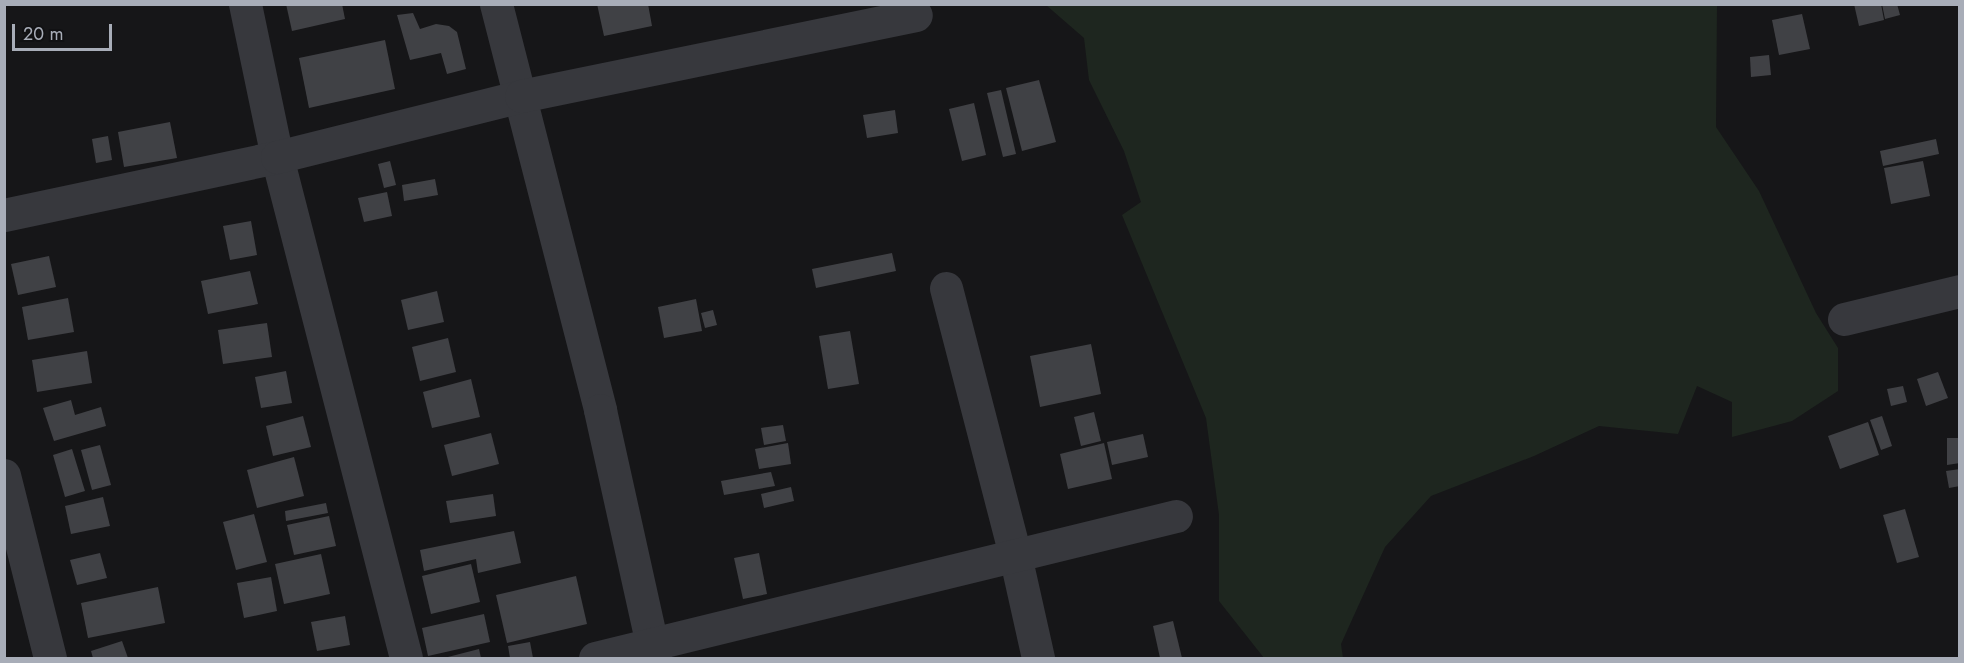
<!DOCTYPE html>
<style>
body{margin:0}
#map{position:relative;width:1964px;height:663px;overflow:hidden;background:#161618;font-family:Jost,sans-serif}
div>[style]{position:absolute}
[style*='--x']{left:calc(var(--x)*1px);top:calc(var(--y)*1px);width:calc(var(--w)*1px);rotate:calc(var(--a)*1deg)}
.green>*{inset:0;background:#1e261f}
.building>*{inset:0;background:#404145}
.minor>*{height:33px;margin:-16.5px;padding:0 16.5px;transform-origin:16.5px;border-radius:16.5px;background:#37383d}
span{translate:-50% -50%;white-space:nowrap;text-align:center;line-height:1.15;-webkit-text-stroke:4.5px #111113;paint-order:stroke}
.frame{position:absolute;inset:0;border:6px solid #a8adb8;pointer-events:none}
.scale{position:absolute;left:12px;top:24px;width:100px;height:27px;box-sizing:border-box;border:3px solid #a8adb8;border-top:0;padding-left:8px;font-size:18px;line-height:21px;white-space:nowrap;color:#a8adb8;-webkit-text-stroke:4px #111113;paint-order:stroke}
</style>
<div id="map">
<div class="green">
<div style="clip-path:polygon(1046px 5px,1717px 5px,1716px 127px,1759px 191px,1816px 313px,1838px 348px,1838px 391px,1792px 421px,1732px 437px,1732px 402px,1697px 386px,1678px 434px,1599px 426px,1534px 456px,1431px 496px,1385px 547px,1341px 644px,1343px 658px,1264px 658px,1219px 601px,1219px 515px,1206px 418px,1122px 215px,1141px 202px,1124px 151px,1089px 80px,1084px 38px)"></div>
</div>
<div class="building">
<div style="clip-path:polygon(286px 4px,342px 4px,345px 19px,292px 31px)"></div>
<div style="clip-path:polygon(597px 4px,648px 4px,652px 26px,604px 36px)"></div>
<div style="clip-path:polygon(1854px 4px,1881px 4px,1884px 20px,1859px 26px)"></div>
<div style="clip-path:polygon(1882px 4px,1897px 4px,1900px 15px,1885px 19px)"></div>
<div style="clip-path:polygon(413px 13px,420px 29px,436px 24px,449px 26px,457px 32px,466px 69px,447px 74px,441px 53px,410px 60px,397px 15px)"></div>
<div style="clip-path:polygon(1802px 14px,1810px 49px,1779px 55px,1772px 20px)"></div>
<div style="clip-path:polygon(385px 40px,395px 89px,309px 108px,299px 58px)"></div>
<div style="clip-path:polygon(1769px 55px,1771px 75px,1751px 77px,1750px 57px)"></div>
<div style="clip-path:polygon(1039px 80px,1056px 142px,1022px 151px,1006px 88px)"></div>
<div style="clip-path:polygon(1001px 90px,1016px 154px,1003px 157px,987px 93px)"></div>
<div style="clip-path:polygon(974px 103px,986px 155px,962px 161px,949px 109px)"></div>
<div style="clip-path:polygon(895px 110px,898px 133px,867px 138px,863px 115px)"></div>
<div style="clip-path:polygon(170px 122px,177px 158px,124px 167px,118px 132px)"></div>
<div style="clip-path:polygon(108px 136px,112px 160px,96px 163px,92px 139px)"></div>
<div style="clip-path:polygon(1936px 139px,1939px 154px,1883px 166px,1880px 151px)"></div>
<div style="clip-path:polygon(390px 161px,396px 185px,384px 188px,378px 164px)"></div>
<div style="clip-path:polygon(1923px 161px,1930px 196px,1891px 204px,1884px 168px)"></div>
<div style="clip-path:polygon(435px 179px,438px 195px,404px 201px,402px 185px)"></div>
<div style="clip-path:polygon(387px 192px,392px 216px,364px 222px,358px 198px)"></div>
<div style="clip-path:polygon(251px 221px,257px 255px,230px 260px,223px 226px)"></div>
<div style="clip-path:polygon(892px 253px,896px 271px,816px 288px,812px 269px)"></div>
<div style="clip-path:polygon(49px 256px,56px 287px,18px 295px,11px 264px)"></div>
<div style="clip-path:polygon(250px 271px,258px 304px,208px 314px,201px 281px)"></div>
<div style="clip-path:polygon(437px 291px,444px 322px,408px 330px,401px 300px)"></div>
<div style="clip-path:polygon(68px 298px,74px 332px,28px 340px,22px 307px)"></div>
<div style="clip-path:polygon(696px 299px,702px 331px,664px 338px,658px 307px)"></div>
<div style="clip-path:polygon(713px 310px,717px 325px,705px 328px,701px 313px)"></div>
<div style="clip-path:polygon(267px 323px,272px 357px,223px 364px,218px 330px)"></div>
<div style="clip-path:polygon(850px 331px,859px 384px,828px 389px,819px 336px)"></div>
<div style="clip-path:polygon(448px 338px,456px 372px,420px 381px,412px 347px)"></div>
<div style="clip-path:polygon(1091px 344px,1101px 394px,1040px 407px,1030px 356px)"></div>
<div style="clip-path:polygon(87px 351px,92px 383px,37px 392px,32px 360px)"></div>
<div style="clip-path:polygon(286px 371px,292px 403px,261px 408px,255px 377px)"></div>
<div style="clip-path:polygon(1938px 372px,1948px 398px,1926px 406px,1917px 379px)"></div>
<div style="clip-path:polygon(471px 379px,480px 417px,432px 428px,423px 392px)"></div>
<div style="clip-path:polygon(1903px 386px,1907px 402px,1891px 406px,1887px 389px)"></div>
<div style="clip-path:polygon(71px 400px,75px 415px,101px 407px,106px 426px,54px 441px,43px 408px)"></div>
<div style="clip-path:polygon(1094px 412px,1101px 441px,1081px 446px,1074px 417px)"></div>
<div style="clip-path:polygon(303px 416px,311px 447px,273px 456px,266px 426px)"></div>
<div style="clip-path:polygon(1882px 416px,1892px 446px,1881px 450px,1870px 420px)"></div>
<div style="clip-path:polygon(1868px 422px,1879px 455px,1840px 469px,1828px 436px)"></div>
<div style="clip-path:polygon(783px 425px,786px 441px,764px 445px,761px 428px)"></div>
<div style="clip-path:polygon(491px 433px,499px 464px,452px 476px,444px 445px)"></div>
<div style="clip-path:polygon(1143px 434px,1148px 457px,1112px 465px,1107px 442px)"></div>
<div style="clip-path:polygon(1947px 438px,1960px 438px,1960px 463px,1947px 465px)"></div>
<div style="clip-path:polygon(788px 443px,791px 464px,759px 469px,755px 449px)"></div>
<div style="clip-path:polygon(1104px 443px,1112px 479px,1068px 489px,1060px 454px)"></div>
<div style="clip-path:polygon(100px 445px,111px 485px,92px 490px,81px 450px)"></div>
<div style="clip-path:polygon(72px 449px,85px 491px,65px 497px,53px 455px)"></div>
<div style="clip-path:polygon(294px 457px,304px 496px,257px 508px,247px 470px)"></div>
<div style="clip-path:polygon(1960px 469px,1960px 486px,1949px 488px,1946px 471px)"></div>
<div style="clip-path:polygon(771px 472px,775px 486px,724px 495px,721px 481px)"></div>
<div style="clip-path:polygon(791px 487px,794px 501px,764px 508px,761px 494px)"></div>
<div style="clip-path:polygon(493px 494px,496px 516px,450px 523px,446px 501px)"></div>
<div style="clip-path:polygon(103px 497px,110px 526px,71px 534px,65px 506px)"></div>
<div style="clip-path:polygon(326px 503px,328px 513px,286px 521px,285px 511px)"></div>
<div style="clip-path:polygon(1905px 509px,1919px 557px,1897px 563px,1883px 515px)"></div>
<div style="clip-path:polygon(254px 514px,267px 562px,236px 570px,223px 522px)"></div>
<div style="clip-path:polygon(329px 516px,336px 546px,294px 555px,287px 525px)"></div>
<div style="clip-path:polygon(514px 531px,521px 563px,478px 573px,476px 559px,424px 571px,420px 550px)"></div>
<div style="clip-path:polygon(100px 553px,107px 578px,77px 585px,70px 560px)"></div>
<div style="clip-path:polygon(759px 553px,767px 594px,743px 599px,734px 558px)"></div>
<div style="clip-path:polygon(321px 554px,330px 594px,284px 604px,275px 564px)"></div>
<div style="clip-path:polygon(471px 564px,480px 602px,431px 614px,422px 576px)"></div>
<div style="clip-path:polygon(576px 576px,587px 624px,507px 643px,496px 595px)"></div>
<div style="clip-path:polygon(271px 577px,277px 611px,244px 618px,237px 583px)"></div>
<div style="clip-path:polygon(158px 587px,165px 623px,88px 638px,81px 603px)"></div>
<div style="clip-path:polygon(484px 614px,490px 642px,428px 656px,422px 628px)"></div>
<div style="clip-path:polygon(345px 616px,350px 645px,317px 651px,311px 622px)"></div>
<div style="clip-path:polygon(1173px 621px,1182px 658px,1160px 658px,1153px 626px)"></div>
<div style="clip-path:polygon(122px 641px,128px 658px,93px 658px,91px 651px)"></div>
<div style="clip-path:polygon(530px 642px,533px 658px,510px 658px,508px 646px)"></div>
<div style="clip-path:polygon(479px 649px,481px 658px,444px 658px)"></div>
</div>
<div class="minor">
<div style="--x:245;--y:4;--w:156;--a:78.2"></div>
<div style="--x:277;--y:157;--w:517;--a:75.56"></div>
<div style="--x:496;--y:4;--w:419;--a:75.6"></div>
<div style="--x:600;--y:410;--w:254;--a:77.5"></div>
<div style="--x:4;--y:215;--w:279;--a:-12"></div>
<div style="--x:277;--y:157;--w:252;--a:-14"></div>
<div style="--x:521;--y:96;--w:403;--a:-11.6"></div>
<div style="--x:946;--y:288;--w:276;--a:75.5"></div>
<div style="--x:1015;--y:555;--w:106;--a:77.4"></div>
<div style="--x:1844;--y:319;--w:119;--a:-13.6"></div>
<div style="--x:4;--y:475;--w:189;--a:75.9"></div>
<div style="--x:595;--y:658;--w:598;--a:-13.73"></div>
</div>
<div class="frame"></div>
<div class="scale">20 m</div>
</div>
